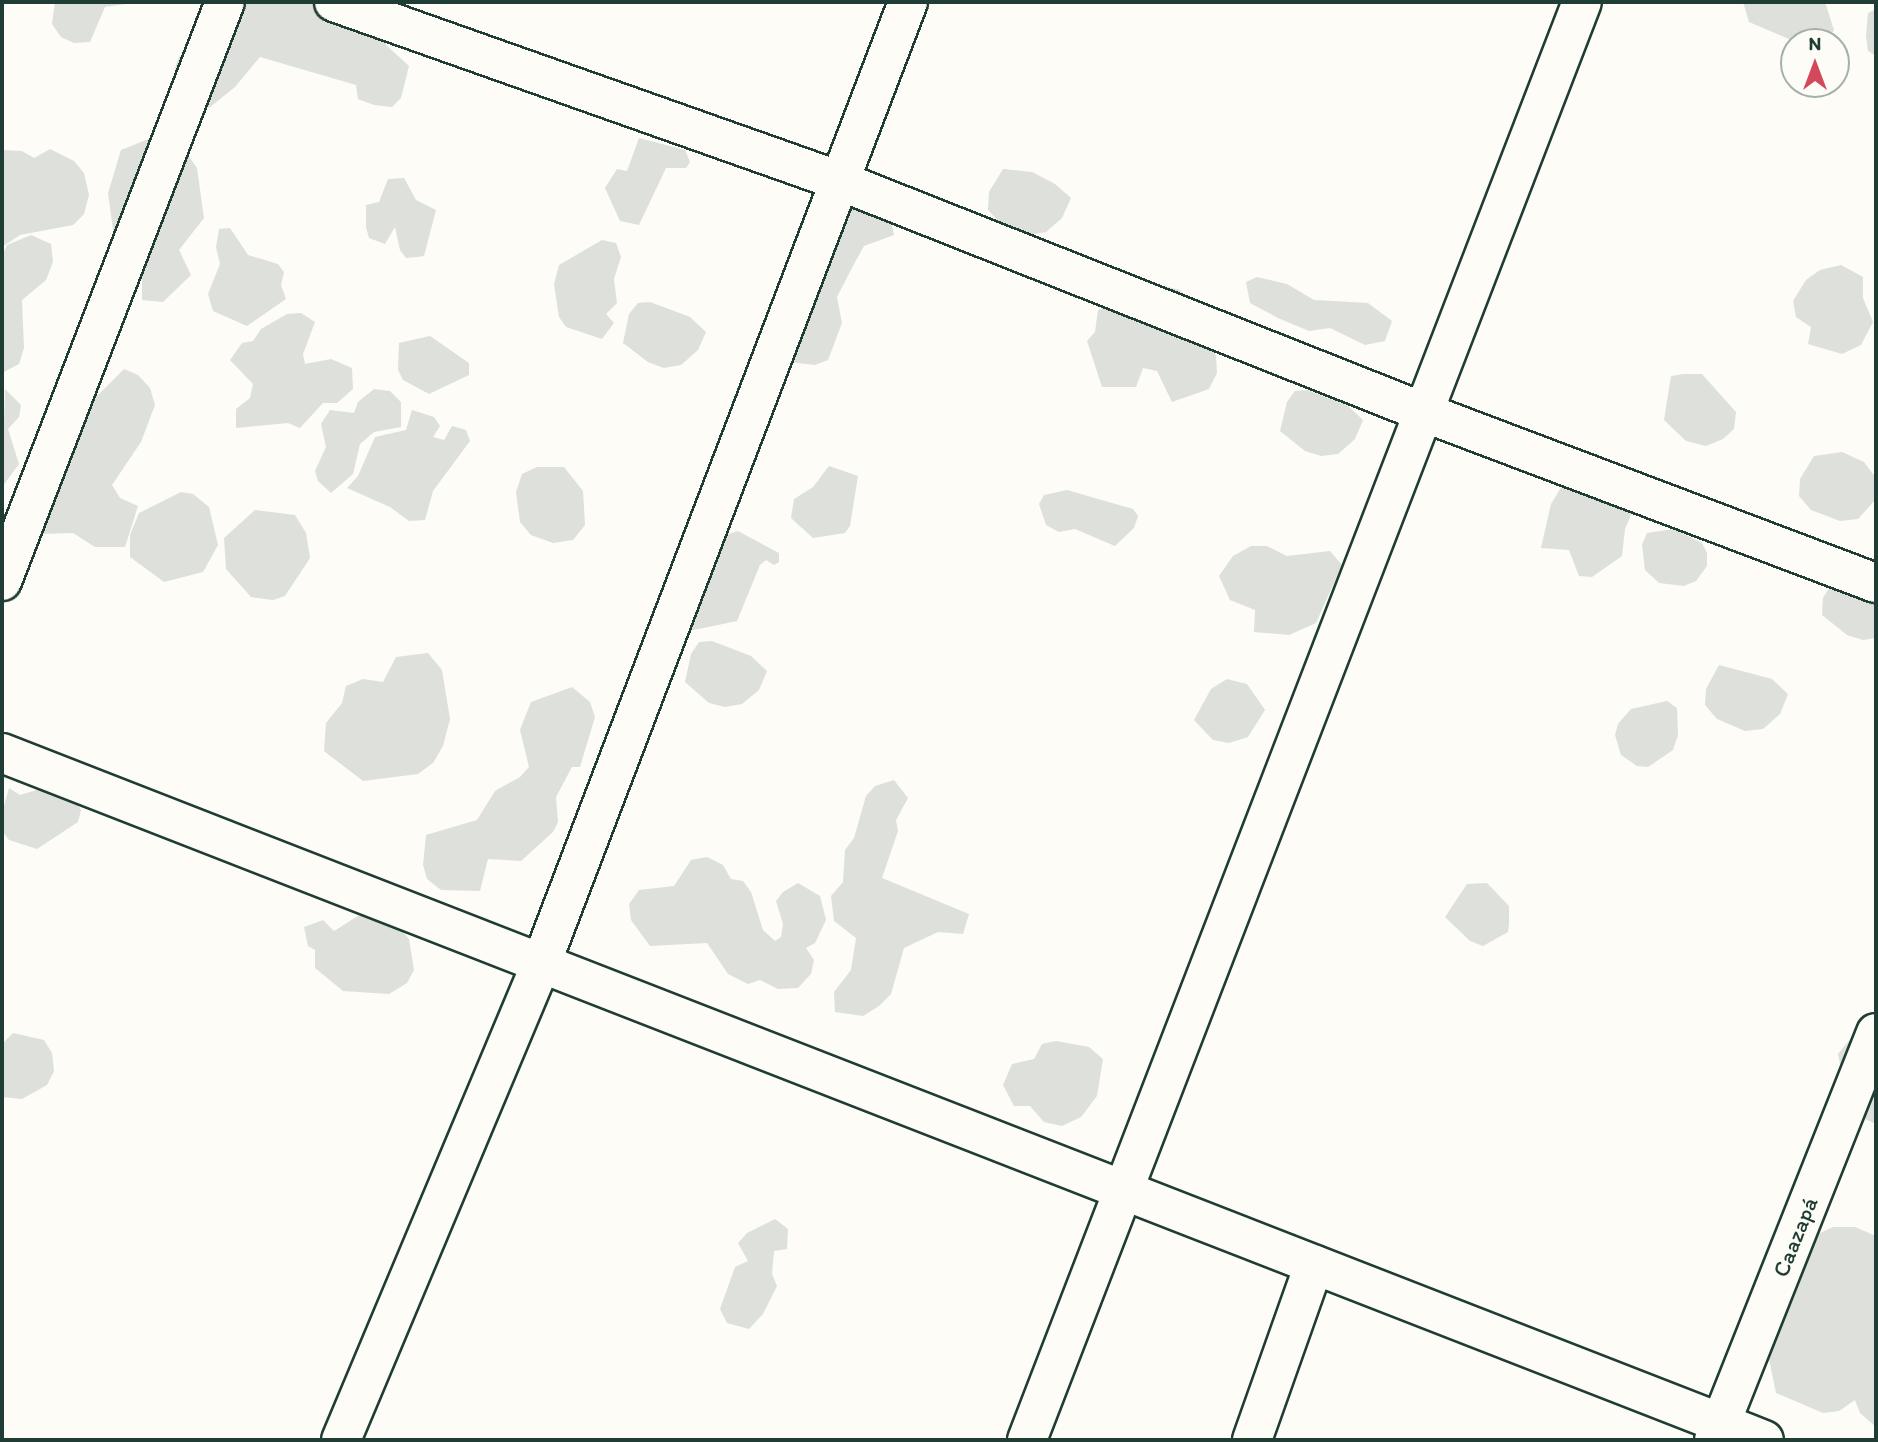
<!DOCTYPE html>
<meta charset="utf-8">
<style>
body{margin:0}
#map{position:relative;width:1878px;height:1442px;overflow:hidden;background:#fdfcf7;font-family:Itim,sans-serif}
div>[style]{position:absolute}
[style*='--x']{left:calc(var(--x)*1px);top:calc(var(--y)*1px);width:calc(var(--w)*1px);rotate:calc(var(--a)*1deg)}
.green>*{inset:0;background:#dde0db}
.roads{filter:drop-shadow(2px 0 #1f3d34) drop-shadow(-2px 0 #1f3d34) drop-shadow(0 2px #1f3d34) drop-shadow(0 -2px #1f3d34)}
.street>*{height:38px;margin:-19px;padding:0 19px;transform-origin:19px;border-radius:19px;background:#fdfcf7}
span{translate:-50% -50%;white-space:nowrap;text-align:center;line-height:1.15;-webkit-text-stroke:5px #fdfcf7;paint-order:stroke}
.street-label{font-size:23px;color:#1f3d34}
.frame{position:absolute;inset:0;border:4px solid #1f3d34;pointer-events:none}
.north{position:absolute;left:1780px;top:28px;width:70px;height:70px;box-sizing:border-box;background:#fdfcf7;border:2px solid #a4b0a9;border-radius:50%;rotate:0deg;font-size:19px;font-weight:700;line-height:28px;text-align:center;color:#1f3d34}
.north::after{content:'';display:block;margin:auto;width:24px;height:32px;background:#d1495b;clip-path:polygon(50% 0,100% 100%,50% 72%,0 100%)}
</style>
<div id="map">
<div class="green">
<div style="clip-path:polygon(55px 2px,139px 2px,105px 7px,90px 42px,74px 43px,61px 37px,52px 24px)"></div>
<div style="clip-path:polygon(209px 2px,377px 2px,388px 34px,386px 45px,409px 66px,401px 98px,392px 107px,374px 105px,358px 99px,356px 85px,260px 57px,235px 87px,209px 108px,179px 87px,175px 68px,179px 57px,190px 50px)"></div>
<div style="clip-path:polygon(1743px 2px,1825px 2px,1834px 30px,1826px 42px,1796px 42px,1749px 22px)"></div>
<div style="clip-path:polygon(1876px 9px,1876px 56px,1868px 51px,1866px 36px,1868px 13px)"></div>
<div style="clip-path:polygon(156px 136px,185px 151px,197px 168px,204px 218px,179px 250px,191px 275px,163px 302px,142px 300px,142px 264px,114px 237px,108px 193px,121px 150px)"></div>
<div style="clip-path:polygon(639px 138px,685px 150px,690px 162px,686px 168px,666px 168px,639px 225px,620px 221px,605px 188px,617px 169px,627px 171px)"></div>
<div style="clip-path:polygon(50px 149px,74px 161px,84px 173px,89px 195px,84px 214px,73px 225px,20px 235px,2px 247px,2px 150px,22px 151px,34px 158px)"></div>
<div style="clip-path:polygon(1003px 169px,1032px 172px,1055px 184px,1071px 198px,1062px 218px,1046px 232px,1029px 235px,1000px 223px,988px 210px,989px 192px)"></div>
<div style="clip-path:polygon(404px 178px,416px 200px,436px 210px,424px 256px,417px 257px,406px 258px,400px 250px,395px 227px,385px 244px,369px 238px,366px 227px,366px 205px,379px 202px,388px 179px)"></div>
<div style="clip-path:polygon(850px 203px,890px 218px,894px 235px,864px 246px,854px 264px,837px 297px,842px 323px,828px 360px,815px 365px,789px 362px)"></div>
<div style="clip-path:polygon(230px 228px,248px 255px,278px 264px,284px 272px,281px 285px,286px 299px,247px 326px,213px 311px,208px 294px,220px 264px,216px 247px,219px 229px)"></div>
<div style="clip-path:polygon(31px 235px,51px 244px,53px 262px,46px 280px,22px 300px,24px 348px,19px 364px,2px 373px,2px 256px,7px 245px)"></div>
<div style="clip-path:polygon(602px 240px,616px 243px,621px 257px,614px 279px,617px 303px,606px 314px,614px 323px,602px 339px,566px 327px,559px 317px,554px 284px,559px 265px)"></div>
<div style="clip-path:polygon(1841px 265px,1863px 277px,1863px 298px,1873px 322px,1861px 345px,1842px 354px,1808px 344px,1811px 327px,1796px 317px,1793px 301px,1806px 280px,1820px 270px)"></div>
<div style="clip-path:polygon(1257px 277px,1287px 284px,1314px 300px,1368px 303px,1392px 321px,1385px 341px,1365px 345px,1330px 328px,1309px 331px,1278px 318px,1250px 303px,1246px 282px)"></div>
<div style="clip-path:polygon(1164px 286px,1180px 290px,1196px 309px,1216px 356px,1217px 373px,1209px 389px,1172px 402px,1157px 371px,1143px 368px,1136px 387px,1102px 387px,1087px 341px,1095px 332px,1098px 310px)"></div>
<div style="clip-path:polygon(650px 302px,690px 317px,706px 332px,698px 350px,681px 365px,664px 368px,648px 362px,623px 343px,629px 314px,638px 303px)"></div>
<div style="clip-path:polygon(301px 313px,315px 322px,303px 354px,305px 364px,331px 359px,352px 368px,353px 389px,337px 403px,323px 403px,300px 428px,288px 423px,236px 428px,236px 409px,250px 398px,253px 384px,230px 360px,242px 343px,253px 341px,261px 329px,287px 314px)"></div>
<div style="clip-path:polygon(430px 336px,469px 363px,469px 375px,429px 394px,403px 380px,398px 370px,399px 343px)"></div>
<div style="clip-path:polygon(124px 369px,138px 375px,150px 388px,155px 405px,141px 442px,112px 485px,120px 498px,138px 506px,125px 547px,95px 547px,73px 533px,41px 534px,23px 511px,52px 481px,63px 479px,83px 401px,95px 398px)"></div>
<div style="clip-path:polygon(1684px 374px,1702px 374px,1736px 412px,1734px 429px,1723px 439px,1706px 446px,1686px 441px,1664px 420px,1671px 376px)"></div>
<div style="clip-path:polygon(5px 389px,21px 405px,19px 417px,8px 429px,19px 464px,2px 487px)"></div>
<div style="clip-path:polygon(374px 389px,390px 391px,401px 402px,401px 427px,374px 432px,360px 444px,353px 474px,331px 493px,318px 481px,315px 471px,326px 447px,321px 424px,330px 410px,354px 413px,358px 402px)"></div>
<div style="clip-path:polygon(1307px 390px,1347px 405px,1363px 420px,1355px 439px,1338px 454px,1321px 456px,1305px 451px,1280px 431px,1287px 402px,1295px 391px)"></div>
<div style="clip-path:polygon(412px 410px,434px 417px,440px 426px,433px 437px,444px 440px,452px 426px,466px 430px,470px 441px,433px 491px,425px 520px,409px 521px,390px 507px,347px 488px,358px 476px,375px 437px,406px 430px)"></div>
<div style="clip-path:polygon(1842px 452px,1864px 462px,1876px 478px,1876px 499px,1858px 519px,1840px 521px,1811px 510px,1799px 496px,1800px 479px,1814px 456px)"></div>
<div style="clip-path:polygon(829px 466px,858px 476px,850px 526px,845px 533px,813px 538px,791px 518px,794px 499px,813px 487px)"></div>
<div style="clip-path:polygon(537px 467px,564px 467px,583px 491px,585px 525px,573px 540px,553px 543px,531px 535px,520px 522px,516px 492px,522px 474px)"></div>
<div style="clip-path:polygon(1565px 481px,1633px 510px,1625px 529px,1622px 556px,1592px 577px,1579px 576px,1569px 550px,1541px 548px,1551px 504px)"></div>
<div style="clip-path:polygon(1067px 490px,1133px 509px,1138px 516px,1134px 528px,1115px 546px,1075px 529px,1059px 532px,1046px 525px,1039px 504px,1044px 495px)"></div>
<div style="clip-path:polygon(181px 492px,193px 494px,209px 507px,218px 545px,203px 572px,164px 582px,130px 557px,130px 535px,139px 513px)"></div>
<div style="clip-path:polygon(255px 510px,295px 515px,306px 533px,310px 558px,285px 596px,273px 600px,251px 597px,226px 569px,224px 538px)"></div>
<div style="clip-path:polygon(1674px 529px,1702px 543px,1707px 553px,1707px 566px,1696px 581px,1684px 586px,1659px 583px,1645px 570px,1642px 545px,1647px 533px)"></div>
<div style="clip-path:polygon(738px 531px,779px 553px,779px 562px,774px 565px,766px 560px,760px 565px,737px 621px,689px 631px,681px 618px,713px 554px,729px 534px)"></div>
<div style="clip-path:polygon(1251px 546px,1267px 546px,1287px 556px,1330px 551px,1342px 565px,1316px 623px,1289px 635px,1254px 632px,1255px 610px,1230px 600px,1219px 576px,1233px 556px)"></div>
<div style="clip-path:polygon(1837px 575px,1876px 583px,1876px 638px,1863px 640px,1847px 635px,1822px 615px,1823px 598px)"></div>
<div style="clip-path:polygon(712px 641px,751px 656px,767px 671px,759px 690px,742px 704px,725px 707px,709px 703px,685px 682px,691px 654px,699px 642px)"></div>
<div style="clip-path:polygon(428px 653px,442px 670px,450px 719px,443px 746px,433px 763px,418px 774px,363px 781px,324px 751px,326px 723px,342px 703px,346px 686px,363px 679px,383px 682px,396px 657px)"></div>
<div style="clip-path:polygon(1719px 665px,1772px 679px,1788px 694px,1780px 714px,1763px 729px,1745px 731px,1717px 719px,1705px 705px,1706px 689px)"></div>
<div style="clip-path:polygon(1227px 679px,1247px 684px,1265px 710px,1248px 737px,1229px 743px,1213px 740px,1194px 720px,1211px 689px)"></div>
<div style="clip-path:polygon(572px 687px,590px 702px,595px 717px,580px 767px,572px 767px,556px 797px,558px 822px,553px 832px,521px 861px,488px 859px,480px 891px,441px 890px,427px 879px,423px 865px,426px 835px,477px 820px,495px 791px,520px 777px,529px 767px,520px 730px,531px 702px)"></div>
<div style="clip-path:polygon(1667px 701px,1677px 708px,1678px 735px,1673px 750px,1648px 767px,1637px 766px,1621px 755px,1615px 735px,1618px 724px,1631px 709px)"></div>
<div style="clip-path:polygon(894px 780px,908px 798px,896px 820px,898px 831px,882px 878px,969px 914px,963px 934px,938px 932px,904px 948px,891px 994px,879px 1006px,863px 1016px,835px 1012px,834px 992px,851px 970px,856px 938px,834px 921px,831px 896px,843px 882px,845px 850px,854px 838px,866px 796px,875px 786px)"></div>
<div style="clip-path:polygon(47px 787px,74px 796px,81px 810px,78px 822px,37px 849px,9px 840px,2px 831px,2px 813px,9px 788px,20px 795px)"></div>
<div style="clip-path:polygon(707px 857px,723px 865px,731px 879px,743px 881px,751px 892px,763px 930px,775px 941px,781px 937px,783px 924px,776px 901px,783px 892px,798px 883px,820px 896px,826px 920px,815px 943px,806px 948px,814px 960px,811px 974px,798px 988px,778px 989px,760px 980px,748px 984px,728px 974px,707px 943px,650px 946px,631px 920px,629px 904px,639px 890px,674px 886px,691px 860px)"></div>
<div style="clip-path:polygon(1487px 883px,1509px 906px,1509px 924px,1508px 932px,1483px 946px,1470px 941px,1445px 917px,1467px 884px)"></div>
<div style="clip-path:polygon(358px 916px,389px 916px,409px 939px,414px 970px,407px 983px,389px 994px,343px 991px,315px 968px,315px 950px,308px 946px,304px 927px,323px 920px,334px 931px)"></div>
<div style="clip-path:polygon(1866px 1020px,1876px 1021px,1876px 1124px,1863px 1118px,1847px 1098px,1838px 1054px)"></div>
<div style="clip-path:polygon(13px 1033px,44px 1040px,52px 1053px,54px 1071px,47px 1085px,22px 1099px,2px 1097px,2px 1044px)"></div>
<div style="clip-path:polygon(1056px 1041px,1089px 1047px,1103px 1059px,1097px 1096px,1081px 1117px,1062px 1126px,1044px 1122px,1030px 1106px,1014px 1106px,1003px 1085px,1012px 1064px,1034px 1059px,1042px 1044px)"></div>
<div style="clip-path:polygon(775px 1219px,788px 1229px,787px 1249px,774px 1251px,772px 1274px,777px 1286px,763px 1314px,749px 1329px,727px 1323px,720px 1309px,735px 1267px,748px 1261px,738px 1243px,747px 1233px)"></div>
<div style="clip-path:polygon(1833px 1227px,1855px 1227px,1876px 1236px,1876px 1427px,1860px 1413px,1855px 1400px,1839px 1411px,1823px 1413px,1776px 1393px,1759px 1311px,1801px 1242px)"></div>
</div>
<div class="roads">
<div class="street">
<div style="--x:334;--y:2;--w:537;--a:19.48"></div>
<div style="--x:840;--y:181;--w:627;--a:21.61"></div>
<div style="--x:1423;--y:412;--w:484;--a:20.7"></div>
<div style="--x:2;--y:581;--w:620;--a:-68.94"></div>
<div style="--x:2;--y:753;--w:1891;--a:21.3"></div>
<div style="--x:341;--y:1440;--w:516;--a:-67.21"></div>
<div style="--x:541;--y:964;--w:1030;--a:-69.12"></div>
<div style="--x:1027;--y:1440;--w:1541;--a:-68.9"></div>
<div style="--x:1252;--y:1440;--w:186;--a:-70.5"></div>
<div style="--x:1714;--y:1440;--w:438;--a:-68.3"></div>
</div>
</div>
<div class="street-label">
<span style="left:1795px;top:1237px;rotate:-68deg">Caazapá</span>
</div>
<div class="frame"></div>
<div class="north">N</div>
</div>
